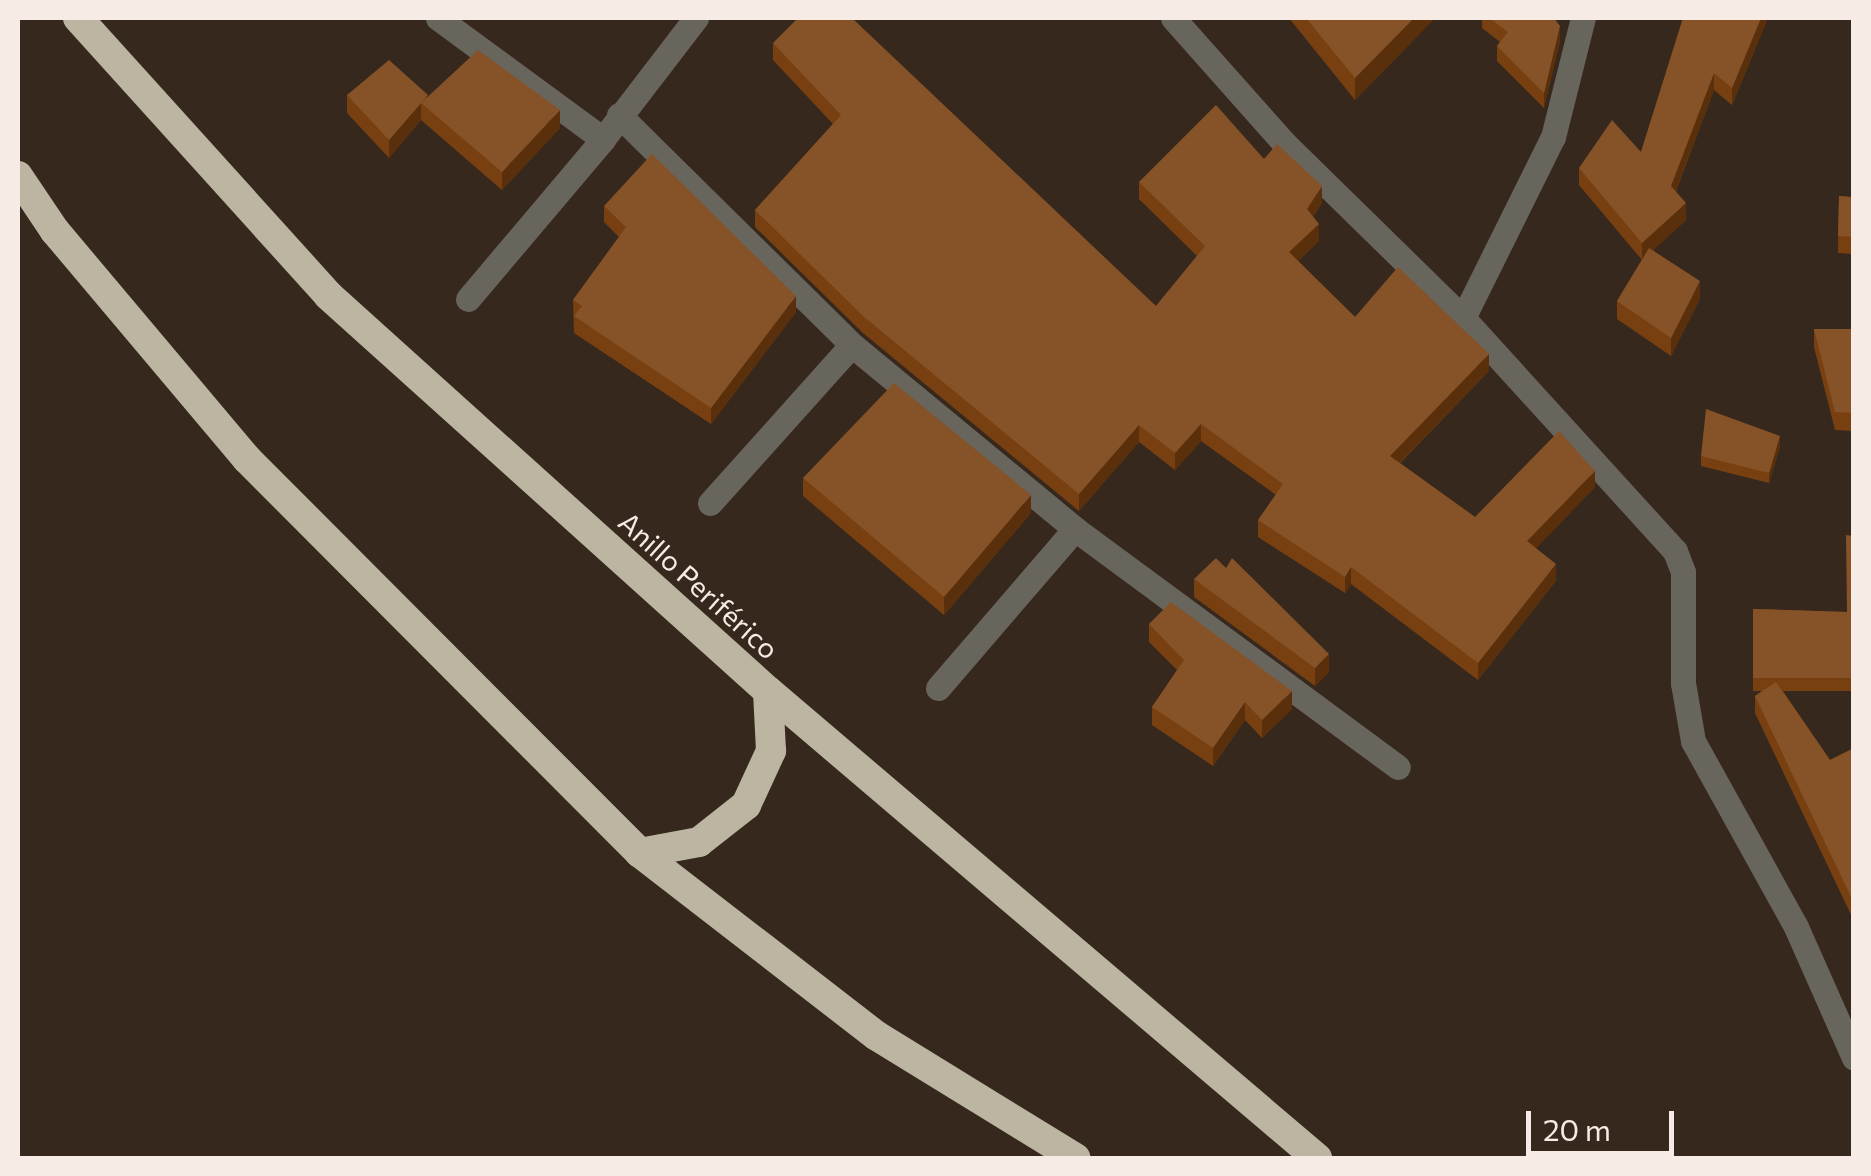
<!DOCTYPE html>
<meta charset="utf-8">
<style>
body{margin:0}
#map{position:relative;width:1871px;height:1176px;overflow:hidden;background:#37281e;font-family:Commissioner,sans-serif}
div>[style]{position:absolute}
[style*='--x']{left:calc(var(--x)*1px);top:calc(var(--y)*1px);width:calc(var(--w)*1px);rotate:calc(var(--a)*1deg)}
.street>*{height:25px;margin:-12.5px;padding:0 12.5px;transform-origin:12.5px;border-radius:12.5px;background:#68655d}
.highway>*{height:30px;margin:-15px;padding:0 15px;transform-origin:15px;border-radius:15px;background:#bbb5a1}
.wall>*{inset:0;background:#784010}
.shaded-wall>*{inset:0;background:#592f0c}
.building>*{inset:0;background:#865227}
span{translate:-50% -50%;white-space:nowrap;text-align:center;line-height:1.15;-webkit-text-stroke:8px #37281e;paint-order:stroke}
.street-label{font-size:28px;color:#f6ebe5}
.frame{position:absolute;inset:0;border:20px solid #f6ebe5;pointer-events:none}
.scale{position:absolute;left:1526px;top:1111px;width:148px;height:45px;box-sizing:border-box;border:5px solid #f6ebe5;border-top:0;padding-left:12px;font-size:30px;line-height:35px;white-space:nowrap;color:#f6ebe5;-webkit-text-stroke:8px #37281e;paint-order:stroke}
</style>
<div id="map">
<div class="street">
<div style="--x:438;--y:18;--w:205;--a:36.3"></div>
<div style="--x:603;--y:139;--w:153;--a:-52.5"></div>
<div style="--x:1173;--y:18;--w:167;--a:48.4"></div>
<div style="--x:1284;--y:143;--w:250;--a:44.4"></div>
<div style="--x:1463;--y:318;--w:315;--a:47.7"></div>
<div style="--x:1675;--y:551;--w:22;--a:69"></div>
<div style="--x:1683;--y:572;--w:111;--a:90"></div>
<div style="--x:1683;--y:683;--w:59;--a:80.2"></div>
<div style="--x:1693;--y:741;--w:213;--a:61"></div>
<div style="--x:1796;--y:927;--w:143;--a:66.1"></div>
<div style="--x:619;--y:115;--w:327;--a:44.6"></div>
<div style="--x:852;--y:345;--w:289;--a:39.5"></div>
<div style="--x:1075;--y:529;--w:401;--a:36.4"></div>
<div style="--x:468;--y:299;--w:209;--a:-49.8"></div>
<div style="--x:1463;--y:318;--w:202;--a:-63.6"></div>
<div style="--x:1553;--y:137;--w:123;--a:-75.9"></div>
<div style="--x:710;--y:503;--w:212;--a:-48.1"></div>
<div style="--x:938;--y:688;--w:210;--a:-49.3"></div>
</div>
<div class="highway">
<div style="--x:78;--y:18;--w:373;--a:47.9"></div>
<div style="--x:328;--y:295;--w:592;--a:41.99"></div>
<div style="--x:768;--y:691;--w:721;--a:40.39"></div>
<div style="--x:18;--y:176;--w:66;--a:56.1"></div>
<div style="--x:55;--y:231;--w:298;--a:49.9"></div>
<div style="--x:247;--y:459;--w:556;--a:45.07"></div>
<div style="--x:640;--y:853;--w:299;--a:37.7"></div>
<div style="--x:877;--y:1036;--w:233;--a:31.6"></div>
<div style="--x:640;--y:853;--w:60;--a:-10.6"></div>
<div style="--x:699;--y:842;--w:60;--a:-38.2"></div>
<div style="--x:746;--y:805;--w:60;--a:-65.2"></div>
<div style="--x:771;--y:751;--w:60;--a:-92.9"></div>
</div>
<div class="wall">
<div style="clip-path:polygon(1289px 18px,1435px 18px,1355px 100px)"></div>
<div style="clip-path:polygon(1482px 18px,1554px 18px,1560px 41px,1544px 108px,1497px 61px,1497px 46px,1500px 42px,1482px 28px)"></div>
<div style="clip-path:polygon(1683px 18px,1768px 18px,1732px 105px,1714px 90px,1676px 191px,1686px 220px,1653px 250px,1700px 299px,1671px 356px,1617px 319px,1617px 301px,1642px 260px,1579px 185px,1579px 168px,1641px 152px)"></div>
<div style="clip-path:polygon(773px 43px,1156px 306px,1197px 256px,1139px 199px,1139px 182px,1264px 159px,1322px 203px,1313px 217px,1319px 241px,1298px 261px,1355px 317px,1489px 371px,1400px 463px,1475px 517px,1595px 487px,1536px 548px,1556px 581px,1478px 680px,1351px 584px,1345px 593px,1258px 537px,1258px 520px,1276px 495px,1201px 441px,1175px 470px,1139px 442px,1079px 511px,863px 333px,755px 227px,755px 210px,833px 124px,773px 60px)"></div>
<div style="clip-path:polygon(347px 95px,428px 97px,560px 128px,502px 190px,421px 120px,389px 158px,347px 113px)"></div>
<div style="clip-path:polygon(1854px 176px,1854px 254px,1838px 253px,1839px 196px,1851px 197px)"></div>
<div style="clip-path:polygon(604px 206px,796px 312px,711px 424px,574px 333px,573px 300px,619px 237px,604px 222px)"></div>
<div style="clip-path:polygon(1814px 329px,1854px 329px,1854px 431px,1835px 430px,1814px 347px)"></div>
<div style="clip-path:polygon(1780px 446px,1769px 483px,1701px 466px,1701px 456px)"></div>
<div style="clip-path:polygon(803px 478px,1031px 513px,944px 615px,803px 496px)"></div>
<div style="clip-path:polygon(1854px 536px,1854px 691px,1783px 691px,1830px 760px,1854px 748px,1854px 921px,1755px 713px,1755px 696px,1762px 691px,1753px 691px,1753px 609px,1847px 612px)"></div>
<div style="clip-path:polygon(1194px 579px,1329px 672px,1315px 686px,1194px 597px)"></div>
<div style="clip-path:polygon(1149px 624px,1292px 709px,1262px 738px,1245px 720px,1213px 766px,1152px 725px,1152px 707px,1177px 670px,1149px 642px)"></div>
</div>
<div class="shaded-wall">
<div style="clip-path:polygon(1414px 18px,1435px 18px,1355px 100px,1355px 78px)"></div>
<div style="clip-path:polygon(1761px 18px,1768px 18px,1732px 105px,1732px 88px)"></div>
<div style="clip-path:polygon(1560px 26px,1560px 41px,1544px 108px,1544px 93px)"></div>
<div style="clip-path:polygon(1714px 73px,1714px 90px,1671px 203px,1671px 186px)"></div>
<div style="clip-path:polygon(428px 95px,421px 103px,421px 120px,389px 158px,389px 140px)"></div>
<div style="clip-path:polygon(560px 110px,560px 128px,502px 190px,502px 172px)"></div>
<div style="clip-path:polygon(1322px 186px,1322px 203px,1307px 226px,1307px 209px)"></div>
<div style="clip-path:polygon(1686px 203px,1686px 220px,1642px 260px,1642px 243px)"></div>
<div style="clip-path:polygon(1319px 224px,1319px 241px,1289px 269px,1289px 252px)"></div>
<div style="clip-path:polygon(1700px 281px,1700px 299px,1671px 356px,1671px 338px)"></div>
<div style="clip-path:polygon(796px 296px,796px 312px,711px 424px,711px 408px)"></div>
<div style="clip-path:polygon(1489px 354px,1489px 371px,1390px 472px,1390px 456px)"></div>
<div style="clip-path:polygon(1201px 424px,1201px 441px,1175px 470px,1175px 453px)"></div>
<div style="clip-path:polygon(1139px 425px,1139px 442px,1079px 511px,1079px 494px)"></div>
<div style="clip-path:polygon(1780px 436px,1780px 446px,1769px 483px,1769px 473px)"></div>
<div style="clip-path:polygon(1595px 471px,1595px 487px,1527px 558px,1527px 541px)"></div>
<div style="clip-path:polygon(1031px 495px,1031px 513px,944px 615px,944px 597px)"></div>
<div style="clip-path:polygon(1556px 564px,1556px 581px,1478px 680px,1478px 663px)"></div>
<div style="clip-path:polygon(1351px 567px,1351px 584px,1345px 593px,1345px 577px)"></div>
<div style="clip-path:polygon(1329px 654px,1329px 672px,1315px 686px,1315px 668px)"></div>
<div style="clip-path:polygon(1292px 691px,1292px 709px,1262px 738px,1262px 720px)"></div>
<div style="clip-path:polygon(1245px 702px,1245px 720px,1213px 766px,1213px 748px)"></div>
</div>
<div class="building">
<div style="clip-path:polygon(798px 18px,852px 18px,1156px 306px,1205px 246px,1139px 182px,1216px 105px,1264px 159px,1277px 144px,1322px 186px,1307px 209px,1319px 224px,1289px 252px,1355px 317px,1398px 267px,1489px 354px,1390px 456px,1475px 517px,1559px 431px,1595px 471px,1527px 541px,1556px 564px,1478px 663px,1351px 567px,1345px 577px,1258px 520px,1283px 484px,1201px 424px,1175px 453px,1139px 425px,1079px 494px,863px 316px,755px 210px,841px 115px,773px 43px)"></div>
<div style="clip-path:polygon(1306px 18px,1414px 18px,1355px 78px)"></div>
<div style="clip-path:polygon(1489px 18px,1554px 18px,1560px 26px,1544px 93px,1497px 46px,1508px 32px)"></div>
<div style="clip-path:polygon(1683px 18px,1761px 18px,1732px 88px,1714px 73px,1671px 186px,1686px 203px,1642px 243px,1579px 168px,1612px 120px,1641px 152px)"></div>
<div style="clip-path:polygon(478px 50px,560px 110px,502px 172px,421px 103px)"></div>
<div style="clip-path:polygon(389px 60px,428px 95px,389px 140px,347px 95px)"></div>
<div style="clip-path:polygon(652px 154px,796px 296px,711px 408px,574px 316px,582px 306px,573px 300px,626px 227px,604px 206px)"></div>
<div style="clip-path:polygon(1854px 176px,1854px 237px,1838px 236px,1839px 196px,1851px 197px)"></div>
<div style="clip-path:polygon(1649px 248px,1700px 281px,1671px 338px,1617px 301px)"></div>
<div style="clip-path:polygon(1814px 329px,1854px 329px,1854px 413px,1835px 412px)"></div>
<div style="clip-path:polygon(894px 383px,1031px 495px,944px 597px,803px 478px)"></div>
<div style="clip-path:polygon(1706px 409px,1780px 436px,1769px 473px,1701px 456px)"></div>
<div style="clip-path:polygon(1846px 535px,1854px 536px,1854px 678px,1753px 678px,1753px 609px,1847px 612px)"></div>
<div style="clip-path:polygon(1216px 558px,1226px 568px,1232px 558px,1329px 654px,1315px 668px,1194px 579px)"></div>
<div style="clip-path:polygon(1171px 602px,1292px 691px,1262px 720px,1245px 702px,1213px 748px,1152px 707px,1184px 660px,1149px 624px)"></div>
<div style="clip-path:polygon(1776px 682px,1830px 760px,1854px 748px,1854px 903px,1755px 696px)"></div>
</div>
<div class="street-label">
<span style="left:699px;top:585px;rotate:42deg">Anillo Periférico</span>
</div>
<div class="frame"></div>
<div class="scale">20 m</div>
</div>
